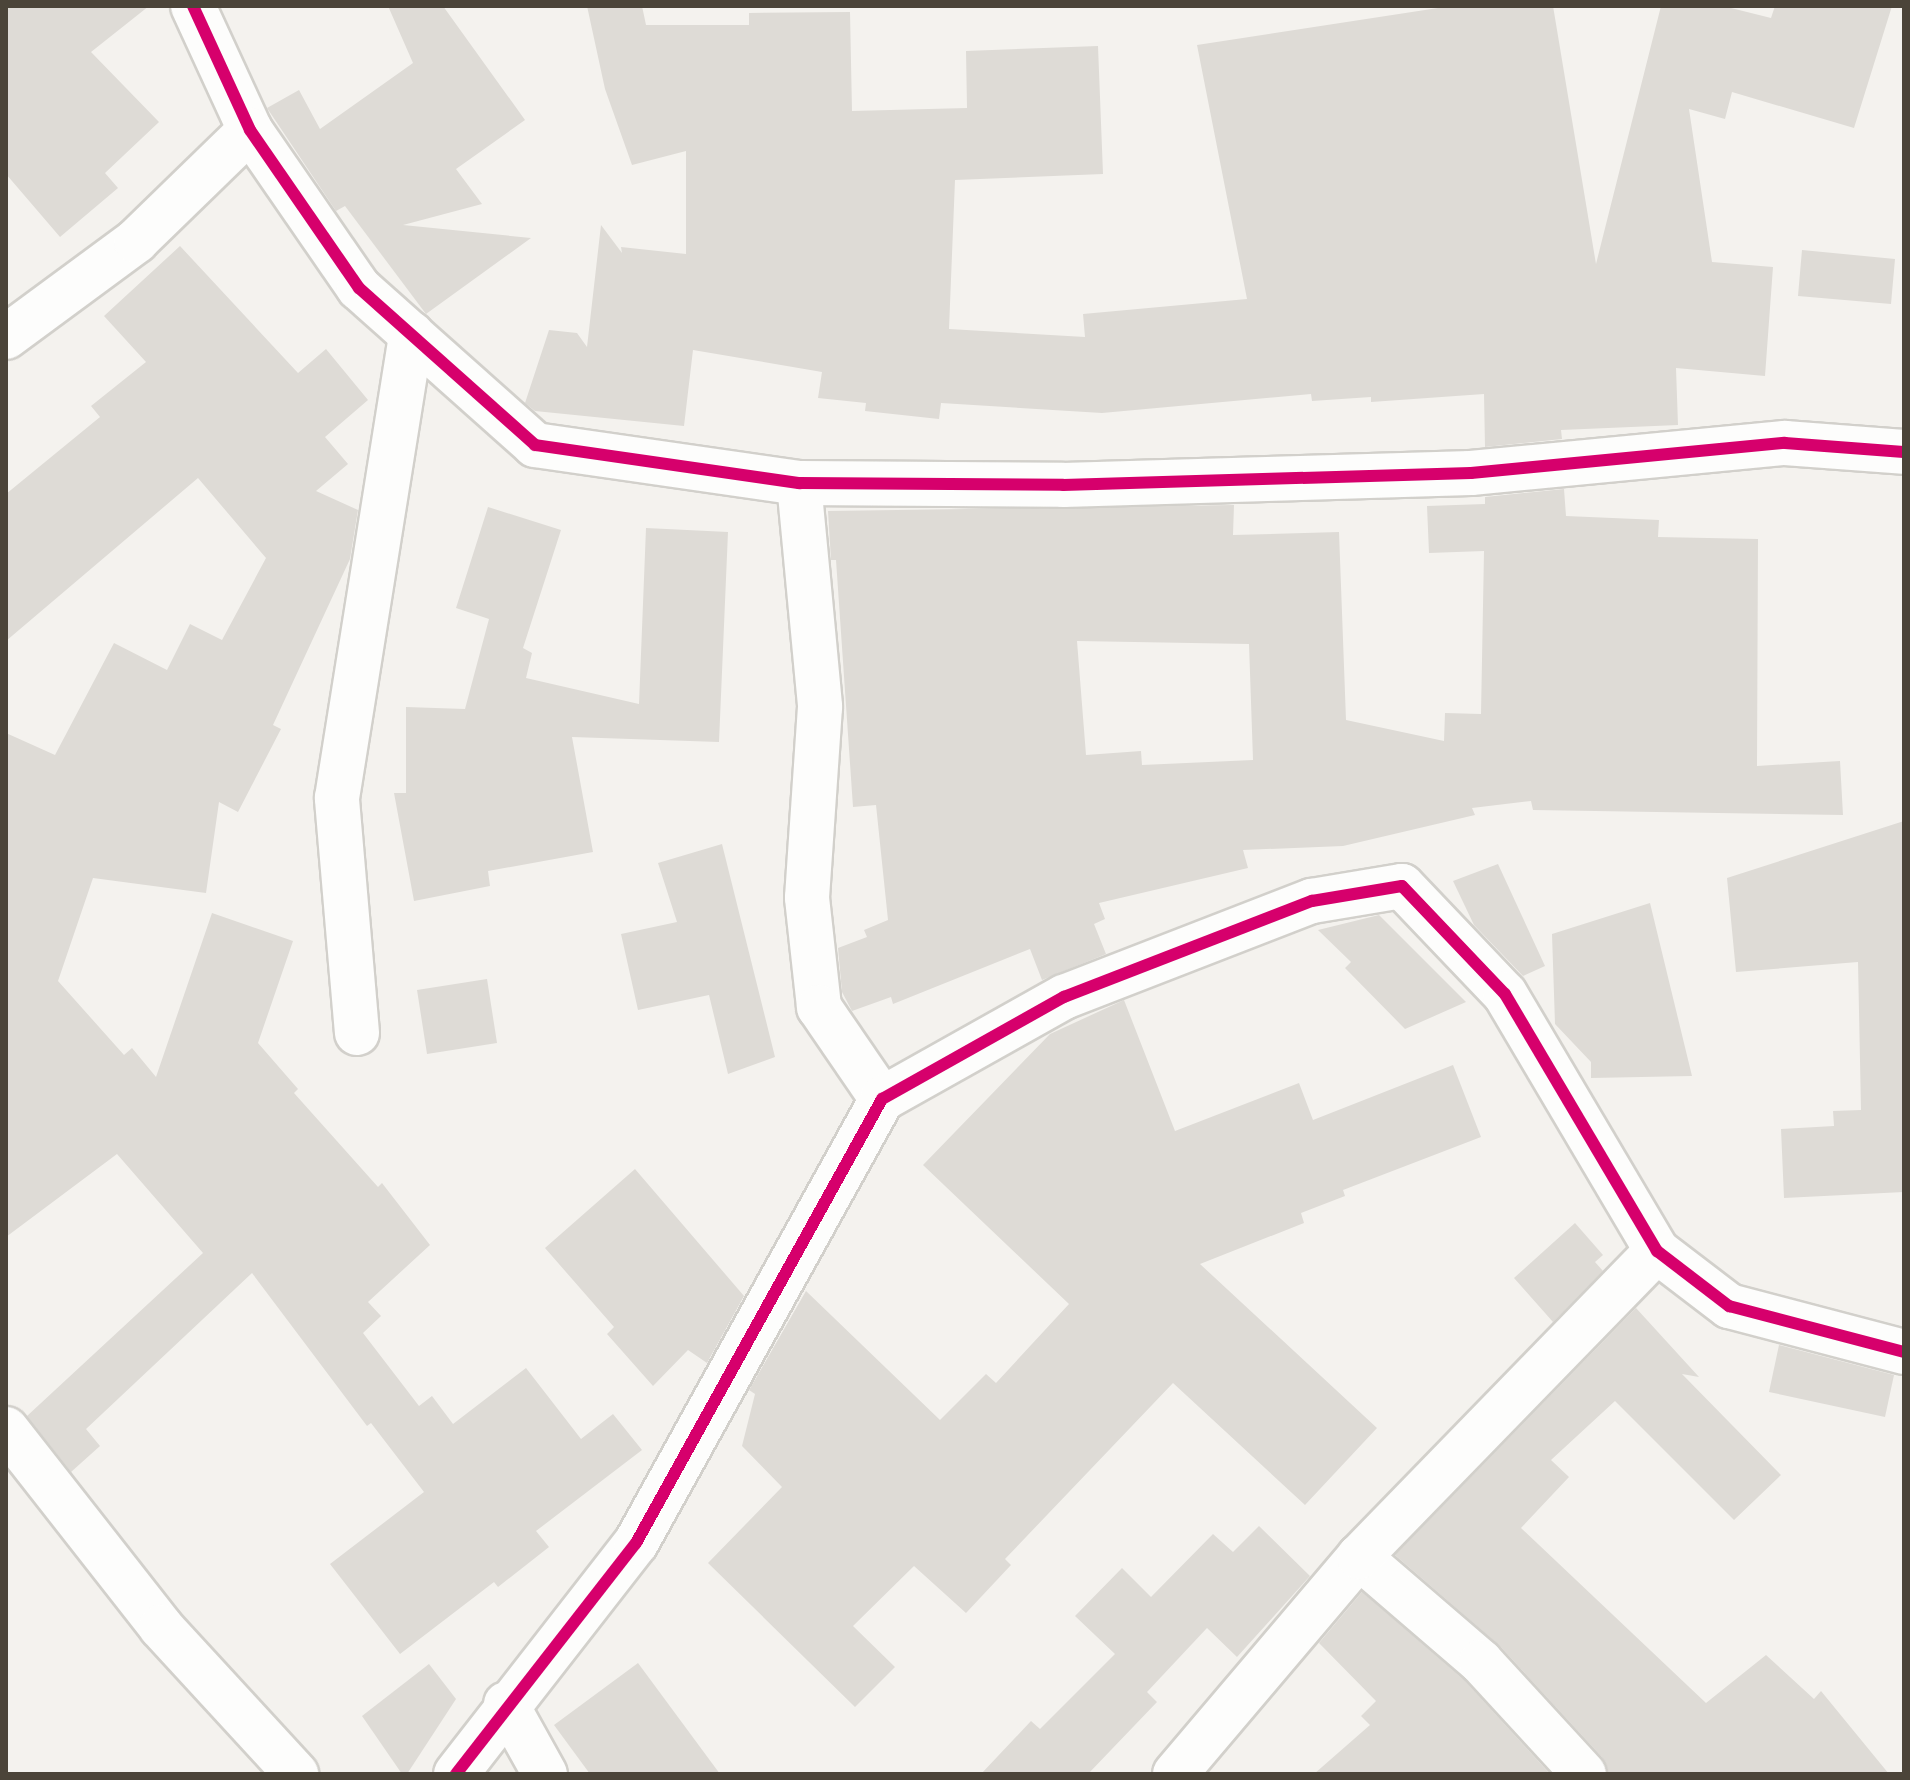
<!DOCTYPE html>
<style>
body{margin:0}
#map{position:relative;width:1910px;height:1780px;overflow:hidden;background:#f4f2ee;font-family:Ubuntu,sans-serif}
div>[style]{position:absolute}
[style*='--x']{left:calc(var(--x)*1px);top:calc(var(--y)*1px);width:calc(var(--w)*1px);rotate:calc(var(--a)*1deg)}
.building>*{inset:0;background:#dedbd6}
.roads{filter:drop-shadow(2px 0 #d2d0cb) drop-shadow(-2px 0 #d2d0cb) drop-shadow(0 2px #d2d0cb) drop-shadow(0 -2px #d2d0cb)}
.minor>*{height:44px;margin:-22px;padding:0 22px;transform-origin:22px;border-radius:22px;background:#fdfdfc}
.cycleway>*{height:12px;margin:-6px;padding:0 6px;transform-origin:6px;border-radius:6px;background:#d6006c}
span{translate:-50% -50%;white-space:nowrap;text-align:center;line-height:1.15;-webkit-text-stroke:6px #fff;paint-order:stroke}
.frame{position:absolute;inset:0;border:8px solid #4b4439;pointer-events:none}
</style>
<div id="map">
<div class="building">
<div style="clip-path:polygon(6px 6px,149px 6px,91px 52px,159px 122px,105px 173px,118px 188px,60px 237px,6px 174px)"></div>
<div style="clip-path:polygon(388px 6px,443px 6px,525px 120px,456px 169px,482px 204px,403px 225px,531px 238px,426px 314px,345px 206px,336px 211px,267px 108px,299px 90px,320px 129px,413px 63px)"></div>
<div style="clip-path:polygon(587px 6px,642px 6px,646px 25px,749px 25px,749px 13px,850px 12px,852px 111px,967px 108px,966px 51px,1098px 46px,1103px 174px,955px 180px,949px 329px,1085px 337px,1083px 314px,1247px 299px,1197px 45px,1451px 6px,1553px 6px,1596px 264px,1661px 6px,1723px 6px,1771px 18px,1775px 6px,1892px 6px,1854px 128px,1732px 92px,1725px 119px,1689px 109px,1712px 262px,1773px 267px,1765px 376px,1676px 368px,1678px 425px,1561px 430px,1562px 439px,1485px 447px,1484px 394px,1371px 402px,1371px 397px,1312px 401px,1311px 394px,1102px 413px,941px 403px,939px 419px,865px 411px,866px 403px,818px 398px,822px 372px,693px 350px,684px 426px,535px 411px,525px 403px,549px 330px,577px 333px,587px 347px,601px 225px,622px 253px,621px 247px,686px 254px,686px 151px,632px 165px,605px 89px)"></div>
<div style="clip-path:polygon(180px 246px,298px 373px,326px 349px,368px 400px,325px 437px,348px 464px,316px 491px,358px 510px,350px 559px,273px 725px,281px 729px,238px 812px,219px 802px,206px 893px,93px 878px,58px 981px,124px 1055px,132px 1048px,156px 1077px,212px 913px,293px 941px,258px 1043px,298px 1089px,294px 1093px,378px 1187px,382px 1183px,430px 1245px,368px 1302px,381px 1316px,363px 1333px,419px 1406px,432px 1396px,453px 1424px,526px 1368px,581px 1439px,613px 1414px,642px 1450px,536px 1531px,549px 1547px,498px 1587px,494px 1582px,400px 1654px,330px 1564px,424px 1492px,371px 1423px,367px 1426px,252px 1273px,86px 1429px,100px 1446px,71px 1472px,27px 1416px,203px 1253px,117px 1154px,6px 1237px,6px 733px,55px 755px,114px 643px,167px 670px,190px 624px,222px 640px,266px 558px,198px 478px,6px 641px,6px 494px,100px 417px,91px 406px,146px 362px,104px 316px)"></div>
<div style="clip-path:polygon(1802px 250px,1895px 259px,1891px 304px,1798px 296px)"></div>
<div style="clip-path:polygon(evenodd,1564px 489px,1566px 516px,1659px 520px,1658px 537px,1758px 539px,1757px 766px,1840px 761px,1843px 815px,1533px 810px,1531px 801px,1472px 808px,1475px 815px,1343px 846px,1243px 850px,1248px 868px,1099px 903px,1105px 919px,1094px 924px,1106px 954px,1042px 980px,1030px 949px,893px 1004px,891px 997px,852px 1011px,842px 992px,838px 948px,867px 937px,864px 930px,888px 920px,876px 805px,853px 807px,836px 560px,831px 560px,828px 511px,1234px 505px,1233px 535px,1339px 532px,1346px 720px,1444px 741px,1445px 713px,1481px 714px,1484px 551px,1429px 553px,1427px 506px,1485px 504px,1485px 497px,1564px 489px,1077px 641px,1249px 644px,1253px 760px,1142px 765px,1141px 751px,1086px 755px,1077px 641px)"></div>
<div style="clip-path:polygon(488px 507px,561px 530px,523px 648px,532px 653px,526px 678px,639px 704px,646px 528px,728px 532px,719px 742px,572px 737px,593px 852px,488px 871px,490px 886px,414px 901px,394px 793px,406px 793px,406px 707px,465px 709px,489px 619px,456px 608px)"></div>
<div style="clip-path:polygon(1904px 821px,1904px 1192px,1784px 1198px,1781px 1129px,1834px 1126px,1833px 1111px,1861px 1110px,1858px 962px,1736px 972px,1727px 878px)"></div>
<div style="clip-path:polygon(722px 844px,775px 1057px,728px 1074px,709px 995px,638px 1010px,621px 934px,677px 922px,658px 863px)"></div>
<div style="clip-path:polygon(1498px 864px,1545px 966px,1523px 976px,1474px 925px,1453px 881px)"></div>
<div style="clip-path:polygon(1650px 903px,1692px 1076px,1591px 1078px,1591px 1062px,1555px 1024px,1552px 934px)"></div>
<div style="clip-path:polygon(1379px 915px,1466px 1002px,1405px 1029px,1345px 968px,1351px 962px,1318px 930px)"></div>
<div style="clip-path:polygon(487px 979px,497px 1043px,427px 1054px,417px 990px)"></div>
<div style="clip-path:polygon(1124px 1000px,1175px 1131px,1299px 1083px,1313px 1120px,1453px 1065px,1481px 1137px,1343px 1190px,1345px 1196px,1301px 1213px,1304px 1223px,1200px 1264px,1377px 1428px,1305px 1505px,1173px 1383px,1005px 1559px,1011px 1565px,966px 1613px,914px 1566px,853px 1626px,895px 1667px,855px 1707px,708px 1563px,782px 1487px,742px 1446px,755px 1394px,749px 1390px,806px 1291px,940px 1420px,986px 1374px,996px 1383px,1069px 1304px,923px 1165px,1050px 1034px)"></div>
<div style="clip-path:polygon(635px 1169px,744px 1296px,707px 1363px,688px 1350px,653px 1386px,607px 1334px,614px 1327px,545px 1248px)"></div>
<div style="clip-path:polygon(1575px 1223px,1603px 1255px,1595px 1262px,1603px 1271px,1553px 1322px,1514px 1278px)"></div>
<div style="clip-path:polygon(1636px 1308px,1699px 1377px,1682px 1374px,1781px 1475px,1734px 1520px,1615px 1401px,1551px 1460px,1569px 1477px,1521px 1528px,1706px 1703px,1766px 1655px,1814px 1699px,1821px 1691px,1889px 1774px,1608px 1774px,1602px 1757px,1499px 1645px,1395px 1555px)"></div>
<div style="clip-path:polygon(1779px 1345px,1894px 1375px,1885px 1417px,1769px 1392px)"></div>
<div style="clip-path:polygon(1259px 1526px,1310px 1576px,1237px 1657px,1207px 1628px,1147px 1692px,1157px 1702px,1088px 1774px,981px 1774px,1031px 1721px,1040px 1729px,1115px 1654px,1075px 1616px,1122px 1568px,1151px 1597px,1213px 1534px,1233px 1552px)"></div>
<div style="clip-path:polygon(1362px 1592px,1464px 1680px,1550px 1774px,1314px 1774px,1370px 1725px,1361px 1716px,1376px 1701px,1319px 1643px)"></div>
<div style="clip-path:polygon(638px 1663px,720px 1774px,590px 1774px,554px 1725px)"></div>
<div style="clip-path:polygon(429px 1664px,456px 1699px,407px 1774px,402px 1774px,362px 1716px)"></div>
</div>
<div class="roads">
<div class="minor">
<div style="--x:193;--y:6;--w:136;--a:65.3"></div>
<div style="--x:250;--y:130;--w:192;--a:55.4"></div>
<div style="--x:359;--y:288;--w:236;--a:41.7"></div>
<div style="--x:535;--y:445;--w:267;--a:8.2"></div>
<div style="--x:799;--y:483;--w:264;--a:0.4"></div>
<div style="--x:1063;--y:485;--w:408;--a:-1.7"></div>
<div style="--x:1471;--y:473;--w:315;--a:-5.5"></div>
<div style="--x:1785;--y:443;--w:119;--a:4.3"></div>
<div style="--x:6;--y:337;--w:162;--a:-36.4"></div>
<div style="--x:136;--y:241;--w:159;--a:-44.2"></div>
<div style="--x:799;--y:483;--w:225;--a:84.6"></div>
<div style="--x:820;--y:707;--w:191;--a:93.9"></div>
<div style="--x:807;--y:898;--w:110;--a:83.7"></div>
<div style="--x:819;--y:1007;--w:112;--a:55.6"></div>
<div style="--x:357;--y:1033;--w:236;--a:-94.9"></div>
<div style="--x:337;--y:798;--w:470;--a:-80.9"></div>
<div style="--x:6;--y:1429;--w:251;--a:51.9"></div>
<div style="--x:161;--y:1627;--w:200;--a:47.4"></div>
<div style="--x:1359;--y:1557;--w:161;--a:40.7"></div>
<div style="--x:1481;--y:1662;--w:152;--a:47.4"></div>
<div style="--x:506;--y:1704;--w:80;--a:60.9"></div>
<div style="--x:456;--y:1774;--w:293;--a:-52.1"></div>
<div style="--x:636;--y:1543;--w:508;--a:-61.01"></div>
<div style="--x:882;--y:1099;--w:209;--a:-29.3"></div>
<div style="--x:1064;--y:997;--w:266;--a:-21.2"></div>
<div style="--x:1312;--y:901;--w:91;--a:-9.5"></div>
<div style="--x:1402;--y:886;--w:149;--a:46.4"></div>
<div style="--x:1505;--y:994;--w:299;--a:59.4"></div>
<div style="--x:1657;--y:1251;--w:91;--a:37.4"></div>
<div style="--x:1729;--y:1306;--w:181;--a:14.7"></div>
<div style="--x:1175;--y:1774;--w:285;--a:-49.7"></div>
<div style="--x:1359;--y:1557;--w:427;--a:-45.8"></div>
</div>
</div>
<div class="cycleway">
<div style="--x:193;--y:6;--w:136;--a:65.3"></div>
<div style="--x:250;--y:130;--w:192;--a:55.4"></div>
<div style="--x:359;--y:288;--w:236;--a:41.7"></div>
<div style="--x:535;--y:445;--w:267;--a:8.2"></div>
<div style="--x:799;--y:483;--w:264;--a:0.4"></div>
<div style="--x:1063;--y:485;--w:408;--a:-1.7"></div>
<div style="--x:1471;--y:473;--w:315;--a:-5.5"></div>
<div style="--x:1785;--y:443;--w:119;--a:4.3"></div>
<div style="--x:456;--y:1774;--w:293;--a:-52.1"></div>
<div style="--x:636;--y:1543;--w:508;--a:-61.01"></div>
<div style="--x:882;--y:1099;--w:209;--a:-29.3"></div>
<div style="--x:1064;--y:997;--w:266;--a:-21.2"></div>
<div style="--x:1312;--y:901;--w:91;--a:-9.5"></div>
<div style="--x:1402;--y:886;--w:149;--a:46.4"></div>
<div style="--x:1505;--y:994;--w:299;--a:59.4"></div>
<div style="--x:1657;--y:1251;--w:91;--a:37.4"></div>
<div style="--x:1729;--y:1306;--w:181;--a:14.7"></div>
</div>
<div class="frame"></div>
</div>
